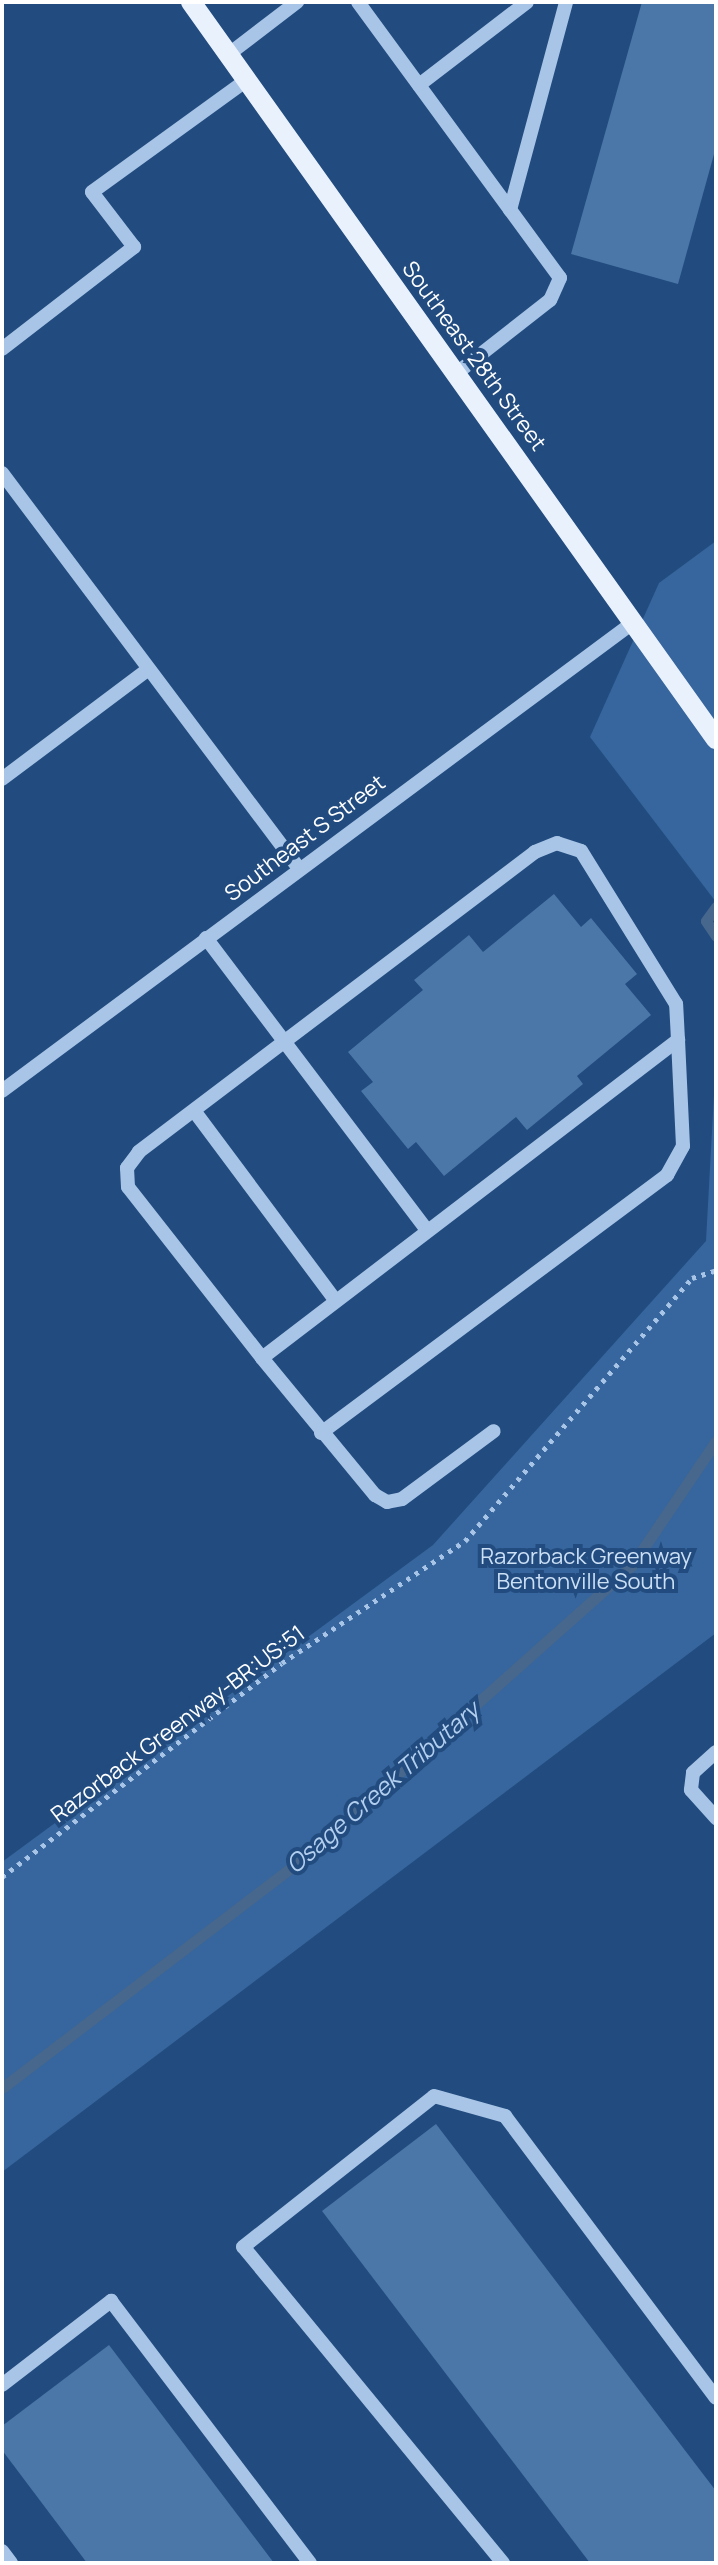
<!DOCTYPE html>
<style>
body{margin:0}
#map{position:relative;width:718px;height:2565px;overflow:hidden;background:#224c7f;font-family:Manrope,sans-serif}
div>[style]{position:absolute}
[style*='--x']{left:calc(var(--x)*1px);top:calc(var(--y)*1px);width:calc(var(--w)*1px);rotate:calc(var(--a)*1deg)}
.green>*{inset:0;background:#36669d}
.stream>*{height:11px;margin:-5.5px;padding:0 5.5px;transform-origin:5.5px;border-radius:5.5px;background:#48678c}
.building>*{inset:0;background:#4b76a8}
.path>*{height:5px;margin-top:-2.5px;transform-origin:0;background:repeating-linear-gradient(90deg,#a8c5e7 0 4px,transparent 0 10px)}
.minor>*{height:14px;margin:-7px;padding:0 7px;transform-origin:7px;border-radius:7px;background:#a8c5e7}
.major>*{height:20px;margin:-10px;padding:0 10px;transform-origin:10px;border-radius:10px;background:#e9f1fd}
span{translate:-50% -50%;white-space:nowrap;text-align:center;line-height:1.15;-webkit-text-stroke:8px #224c7f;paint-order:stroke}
.street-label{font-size:22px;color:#fff}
.park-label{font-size:22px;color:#cbdff5}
.water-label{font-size:24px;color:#b3cfef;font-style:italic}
.frame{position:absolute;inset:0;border:4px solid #fff;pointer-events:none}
</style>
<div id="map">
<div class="green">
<div style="clip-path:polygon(716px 541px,716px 902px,590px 737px,659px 583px)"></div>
<div style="clip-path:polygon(716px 1058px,716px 1633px,2px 2172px,2px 1862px,433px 1545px,706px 1241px)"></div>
</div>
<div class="stream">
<div style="--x:716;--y:907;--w:17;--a:126"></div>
<div style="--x:706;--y:921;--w:18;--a:56"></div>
<div style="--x:2;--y:2088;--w:373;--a:-37.3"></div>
<div style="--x:299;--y:1862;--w:446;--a:-41.7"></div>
<div style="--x:632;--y:1565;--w:150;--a:-55.9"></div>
</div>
<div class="building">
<div style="clip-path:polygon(642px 2px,716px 2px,716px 147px,678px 284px,571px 254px)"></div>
<div style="clip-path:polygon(554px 894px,581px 927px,591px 918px,637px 974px,625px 984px,651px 1015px,577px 1076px,583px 1084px,527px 1130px,516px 1117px,444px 1176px,416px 1142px,408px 1149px,361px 1091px,373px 1082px,348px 1052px,423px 990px,414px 980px,469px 935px,483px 952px)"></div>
<div style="clip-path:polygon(436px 2124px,716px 2491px,716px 2563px,590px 2563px,322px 2211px)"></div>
<div style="clip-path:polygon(109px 2345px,274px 2563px,87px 2563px,2px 2450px,2px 2426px)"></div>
</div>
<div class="path">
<div style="--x:2;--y:1877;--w:352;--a:-37.4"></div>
<div style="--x:282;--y:1663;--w:220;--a:-33.7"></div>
<div style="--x:465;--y:1541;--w:347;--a:-49.2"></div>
<div style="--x:692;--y:1278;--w:25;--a:-18"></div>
</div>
<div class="minor">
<div style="--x:358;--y:2;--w:342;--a:53.8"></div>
<div style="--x:560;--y:278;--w:24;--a:114"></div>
<div style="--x:550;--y:300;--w:118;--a:141.9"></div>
<div style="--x:229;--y:54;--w:86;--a:-37.4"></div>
<div style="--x:419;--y:85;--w:136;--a:-37.5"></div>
<div style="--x:510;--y:210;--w:215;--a:-74.9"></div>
<div style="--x:2;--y:349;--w:167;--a:-37.7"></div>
<div style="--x:134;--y:247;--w:69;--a:-127.4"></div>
<div style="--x:92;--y:192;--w:191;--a:-35.9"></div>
<div style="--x:2;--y:473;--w:494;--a:53.1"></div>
<div style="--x:2;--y:779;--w:181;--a:-36.9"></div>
<div style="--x:206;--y:938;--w:365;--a:52.9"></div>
<div style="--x:2;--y:1091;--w:788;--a:-36.59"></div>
<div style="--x:195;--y:1112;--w:234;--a:53.3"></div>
<div style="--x:262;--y:1358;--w:178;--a:50.5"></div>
<div style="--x:375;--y:1495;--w:14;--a:30"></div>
<div style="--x:387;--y:1502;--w:15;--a:-11"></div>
<div style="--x:402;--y:1499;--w:114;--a:-36.5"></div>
<div style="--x:321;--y:1433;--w:432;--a:-36.7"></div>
<div style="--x:667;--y:1175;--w:33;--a:-61"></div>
<div style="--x:683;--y:1146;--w:106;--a:-92.7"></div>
<div style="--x:678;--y:1040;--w:36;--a:-93"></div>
<div style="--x:676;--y:1004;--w:180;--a:-121.8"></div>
<div style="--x:581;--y:851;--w:25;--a:-162"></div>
<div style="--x:557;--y:843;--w:24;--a:158"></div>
<div style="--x:535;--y:852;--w:497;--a:142.9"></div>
<div style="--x:139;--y:1152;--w:20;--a:127"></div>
<div style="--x:127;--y:1168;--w:19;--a:87"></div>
<div style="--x:128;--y:1187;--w:217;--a:51.9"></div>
<div style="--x:262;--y:1358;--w:524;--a:-37.4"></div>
<div style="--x:716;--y:1752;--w:31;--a:138"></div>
<div style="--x:693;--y:1773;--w:17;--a:97"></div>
<div style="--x:691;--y:1790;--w:38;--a:48"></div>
<div style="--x:2;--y:2385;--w:138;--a:-37.6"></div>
<div style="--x:111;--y:2301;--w:329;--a:52.8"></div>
<div style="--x:2;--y:2551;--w:15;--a:53"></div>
<div style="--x:503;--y:2563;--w:409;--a:-129.4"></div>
<div style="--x:243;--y:2247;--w:243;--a:-38.3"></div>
<div style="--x:434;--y:2096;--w:74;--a:15.7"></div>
<div style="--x:505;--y:2116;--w:352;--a:53.2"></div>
</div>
<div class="major">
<div style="--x:191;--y:2;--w:905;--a:54.54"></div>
</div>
<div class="street-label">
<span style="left:474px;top:356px;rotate:54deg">Southeast 28th Street</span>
<span style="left:305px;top:838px;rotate:-37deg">Southeast S Street</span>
<span style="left:178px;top:1724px;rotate:-37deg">Razorback Greenway-BR:US:51</span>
</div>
<div class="park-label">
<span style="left:586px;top:1569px">Razorback Greenway<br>Bentonville South</span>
</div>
<div class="water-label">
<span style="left:382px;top:1787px;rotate:-41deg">Osage Creek Tributary</span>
</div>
<div class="frame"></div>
</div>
